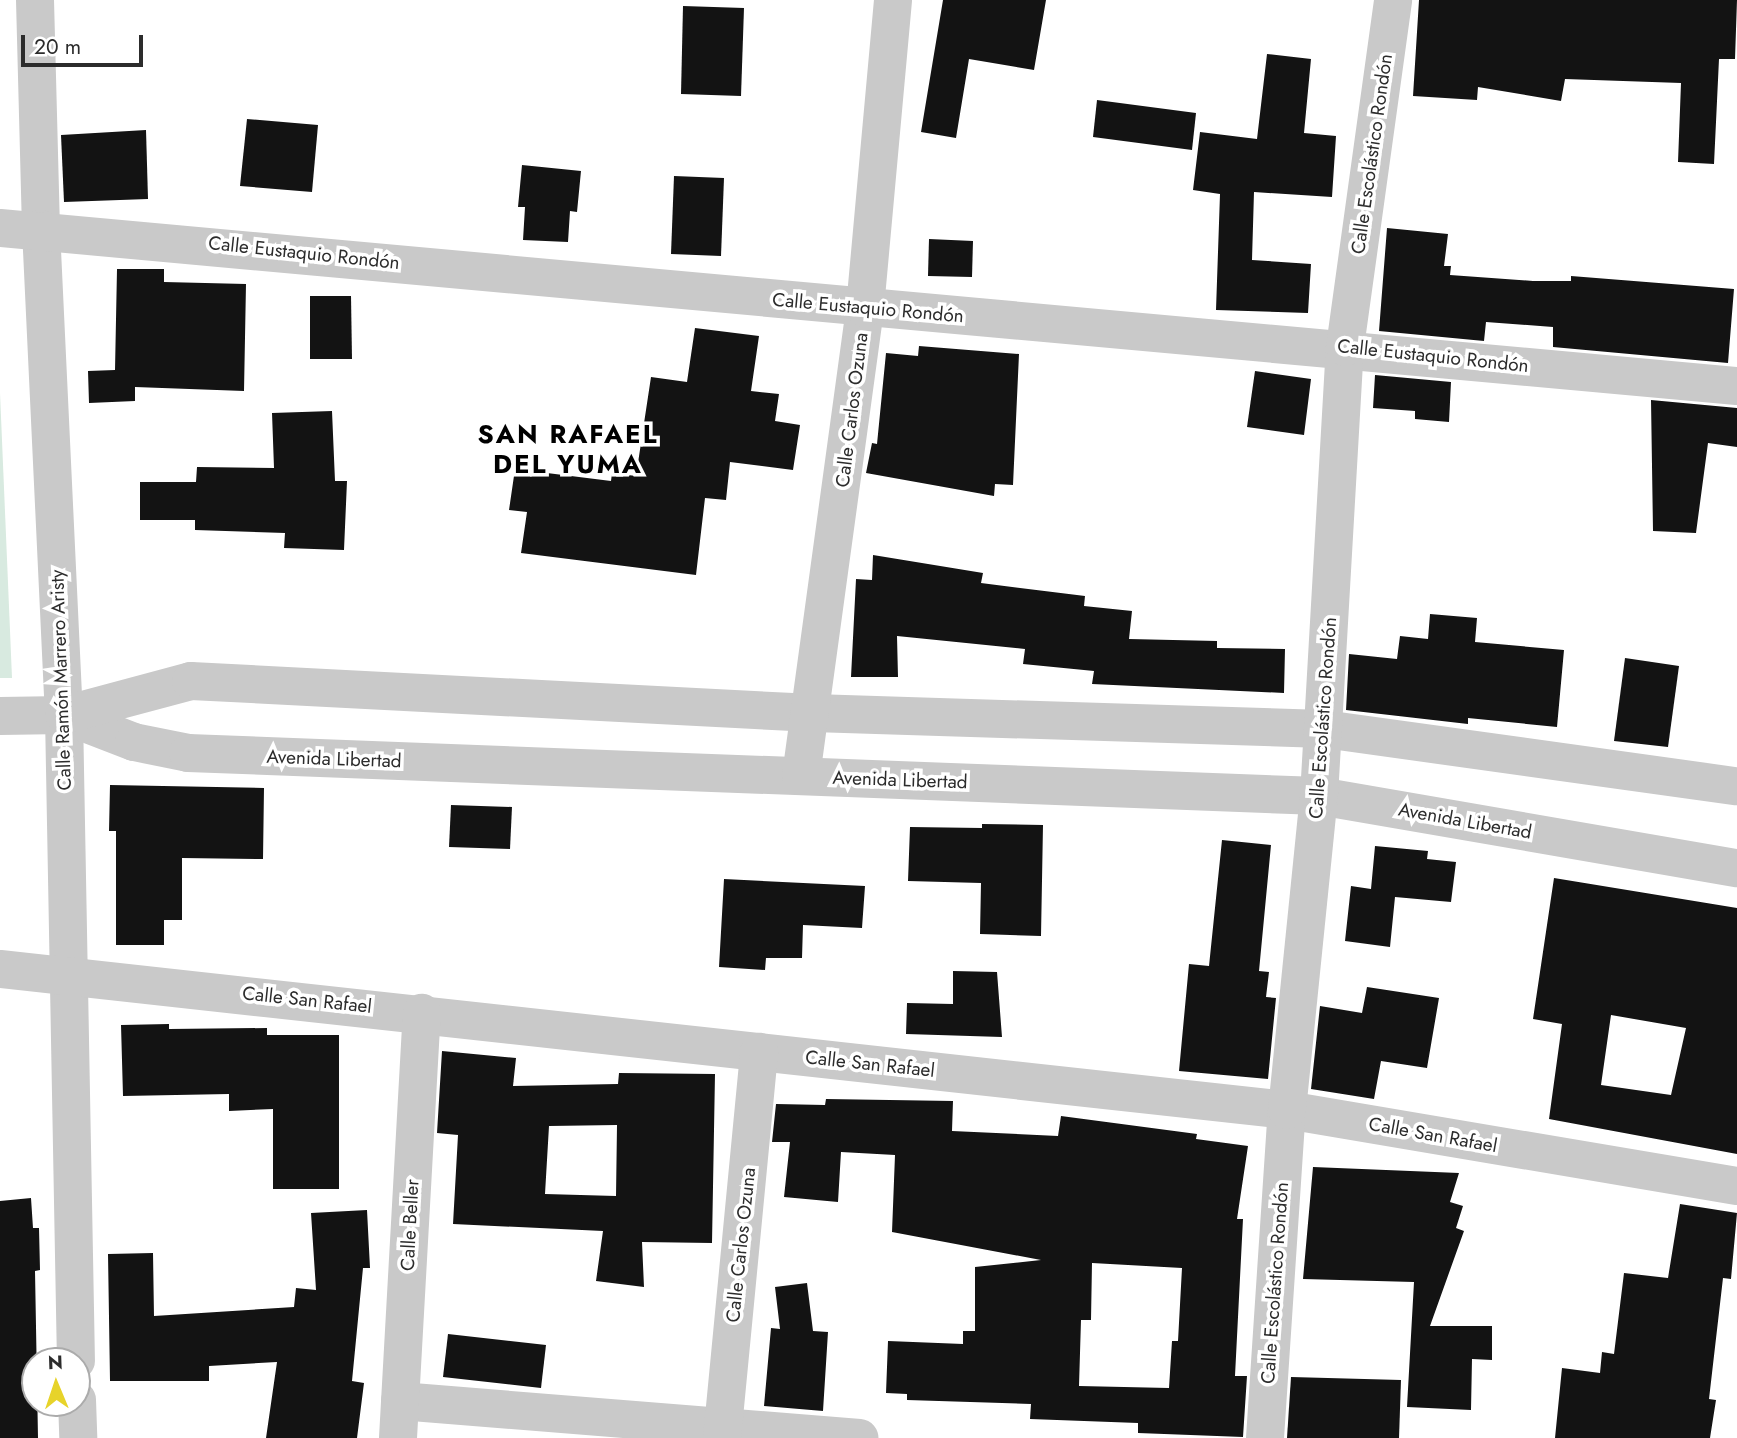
<!DOCTYPE html>
<meta charset="utf-8">
<style>
body{margin:0}
#map{position:relative;width:1737px;height:1438px;overflow:hidden;background:#fff;font-family:Jost,sans-serif}
div>[style]{position:absolute}
[style*='--x']{left:calc(var(--x)*1px);top:calc(var(--y)*1px);width:calc(var(--w)*1px);rotate:calc(var(--a)*1deg)}
.green>*{inset:0;background:#d8eae0}
.building>*{inset:0;background:#131313}
.minor>*{height:38px;margin:-19px;padding:0 19px;transform-origin:19px;border-radius:19px;background:#c9c9c9}
span{translate:-50% -50%;white-space:nowrap;text-align:center;line-height:1.15;-webkit-text-stroke:7px #fff;paint-order:stroke}
.street-label{font-size:19px;color:#2c2c2c}
.district-label{font-size:26px;color:#000;font-weight:700;letter-spacing:2px}
.north{position:absolute;left:21px;top:1347px;width:70px;height:70px;box-sizing:border-box;background:#fff;border:2px solid #ababab;border-radius:50%;rotate:358deg;font-size:19px;font-weight:700;line-height:28px;text-align:center;color:#2c2c2c}
.north::after{content:'';display:block;margin:auto;width:24px;height:32px;background:#e7d32a;clip-path:polygon(50% 0,100% 100%,50% 72%,0 100%)}
.scale{position:absolute;left:21px;top:35px;width:122px;height:32px;box-sizing:border-box;border:4px solid #2c2c2c;border-top:0;padding-left:9px;font-size:21px;line-height:24px;white-space:nowrap;color:#2c2c2c;-webkit-text-stroke:5px #fff;paint-order:stroke}
</style>
<div id="map">
<div class="green">
<div style="clip-path:polygon(0 393px,12px 678px,0 678px)"></div>
</div>
<div class="building">
<div style="clip-path:polygon(943px 0,1046px 0,1034px 70px,969px 59px,956px 138px,921px 132px)"></div>
<div style="clip-path:polygon(1419px 0,1737px 0,1735px 59px,1719px 59px,1714px 164px,1678px 162px,1681px 83px,1565px 79px,1561px 101px,1478px 87px,1477px 100px,1413px 96px)"></div>
<div style="clip-path:polygon(683px 6px,744px 8px,741px 96px,681px 94px)"></div>
<div style="clip-path:polygon(1267px 54px,1311px 59px,1304px 133px,1336px 136px,1332px 197px,1254px 192px,1252px 260px,1311px 264px,1308px 313px,1216px 310px,1220px 194px,1193px 190px,1200px 132px,1257px 139px)"></div>
<div style="clip-path:polygon(1097px 100px,1196px 113px,1192px 150px,1093px 137px)"></div>
<div style="clip-path:polygon(247px 119px,318px 125px,312px 192px,240px 186px)"></div>
<div style="clip-path:polygon(146px 130px,148px 199px,64px 202px,61px 135px)"></div>
<div style="clip-path:polygon(522px 165px,581px 171px,577px 212px,570px 211px,568px 242px,523px 240px,525px 207px,518px 207px)"></div>
<div style="clip-path:polygon(674px 176px,724px 178px,721px 256px,671px 254px)"></div>
<div style="clip-path:polygon(1387px 228px,1448px 234px,1444px 266px,1451px 266px,1450px 275px,1533px 281px,1571px 281px,1571px 276px,1734px 289px,1728px 363px,1553px 347px,1553px 327px,1486px 322px,1484px 341px,1379px 331px)"></div>
<div style="clip-path:polygon(929px 239px,973px 241px,972px 277px,928px 276px)"></div>
<div style="clip-path:polygon(117px 269px,164px 269px,164px 282px,246px 284px,244px 391px,135px 387px,135px 401px,89px 403px,88px 371px,115px 370px)"></div>
<div style="clip-path:polygon(310px 296px,351px 296px,352px 359px,310px 359px)"></div>
<div style="clip-path:polygon(695px 328px,759px 336px,751px 391px,779px 394px,775px 421px,800px 425px,793px 470px,730px 462px,726px 500px,705px 498px,696px 575px,521px 553px,527px 512px,509px 510px,515px 469px,611px 481px,612px 473px,636px 476px,651px 377px,687px 382px)"></div>
<div style="clip-path:polygon(919px 346px,1019px 354px,1013px 485px,995px 484px,994px 496px,866px 473px,872px 443px,877px 444px,886px 353px,918px 356px)"></div>
<div style="clip-path:polygon(1255px 371px,1311px 379px,1304px 435px,1247px 427px)"></div>
<div style="clip-path:polygon(1375px 375px,1451px 382px,1449px 422px,1415px 419px,1415px 411px,1373px 408px)"></div>
<div style="clip-path:polygon(1651px 400px,1737px 408px,1737px 447px,1708px 443px,1696px 533px,1653px 531px)"></div>
<div style="clip-path:polygon(332px 411px,335px 481px,347px 481px,344px 550px,284px 548px,285px 533px,195px 530px,195px 520px,140px 520px,140px 482px,196px 482px,197px 467px,274px 468px,272px 413px)"></div>
<div style="clip-path:polygon(873px 555px,983px 573px,981px 583px,1085px 596px,1084px 606px,1132px 611px,1129px 639px,1217px 641px,1217px 648px,1285px 649px,1284px 693px,1092px 684px,1094px 671px,1023px 664px,1025px 649px,897px 636px,898px 677px,851px 677px,856px 579px,872px 580px)"></div>
<div style="clip-path:polygon(1430px 614px,1477px 618px,1475px 642px,1564px 650px,1557px 727px,1468px 718px,1468px 724px,1346px 710px,1349px 654px,1397px 659px,1400px 636px,1428px 639px)"></div>
<div style="clip-path:polygon(1625px 658px,1679px 666px,1668px 747px,1614px 741px)"></div>
<div style="clip-path:polygon(110px 785px,264px 788px,263px 859px,182px 858px,182px 920px,164px 920px,164px 945px,116px 945px,116px 831px,109px 831px)"></div>
<div style="clip-path:polygon(451px 805px,512px 807px,510px 849px,449px 847px)"></div>
<div style="clip-path:polygon(982px 824px,1043px 825px,1041px 936px,980px 934px,981px 883px,908px 881px,910px 827px,982px 828px)"></div>
<div style="clip-path:polygon(1222px 840px,1271px 845px,1259px 971px,1269px 972px,1266px 997px,1276px 998px,1268px 1079px,1179px 1071px,1189px 964px,1209px 966px)"></div>
<div style="clip-path:polygon(1375px 846px,1428px 851px,1427px 859px,1456px 862px,1451px 902px,1395px 897px,1390px 947px,1345px 941px,1351px 886px,1371px 889px)"></div>
<div style="clip-path:polygon(evenodd,1554px 878px,1737px 908px,1737px 1154px,1549px 1119px,1562px 1024px,1533px 1019px,1554px 878px,1611px 1015px,1686px 1028px,1671px 1095px,1601px 1085px,1611px 1015px)"></div>
<div style="clip-path:polygon(724px 879px,865px 886px,862px 928px,803px 925px,802px 958px,766px 958px,765px 970px,719px 967px)"></div>
<div style="clip-path:polygon(953px 971px,997px 972px,1002px 1037px,906px 1034px,907px 1003px,953px 1004px)"></div>
<div style="clip-path:polygon(1367px 987px,1439px 998px,1427px 1068px,1381px 1061px,1374px 1099px,1311px 1089px,1320px 1006px,1362px 1013px)"></div>
<div style="clip-path:polygon(169px 1024px,169px 1029px,267px 1028px,267px 1035px,339px 1035px,339px 1189px,273px 1189px,273px 1109px,229px 1111px,229px 1094px,123px 1096px,121px 1025px)"></div>
<div style="clip-path:polygon(evenodd,442px 1051px,516px 1058px,513px 1086px,618px 1084px,619px 1073px,715px 1074px,712px 1243px,642px 1242px,644px 1287px,596px 1281px,603px 1231px,453px 1224px,458px 1135px,437px 1133px,442px 1051px,617px 1125px,616px 1196px,545px 1194px,549px 1126px,617px 1125px)"></div>
<div style="clip-path:polygon(evenodd,826px 1099px,953px 1101px,952px 1131px,1058px 1136px,1061px 1116px,1197px 1134px,1196px 1139px,1248px 1146px,1237px 1219px,1243px 1219px,1235px 1376px,1247px 1376px,1243px 1437px,1138px 1433px,1138px 1423px,1030px 1419px,1031px 1404px,907px 1400px,907px 1394px,886px 1393px,888px 1341px,963px 1344px,963px 1331px,975px 1331px,975px 1267px,1041px 1260px,892px 1232px,895px 1155px,841px 1152px,838px 1202px,784px 1197px,790px 1142px,772px 1142px,776px 1104px,825px 1105px,826px 1099px,1092px 1263px,1182px 1268px,1178px 1341px,1172px 1341px,1169px 1388px,1079px 1386px,1081px 1320px,1091px 1320px,1092px 1263px)"></div>
<div style="clip-path:polygon(1313px 1167px,1459px 1173px,1450px 1202px,1463px 1206px,1456px 1228px,1464px 1231px,1430px 1326px,1492px 1326px,1492px 1360px,1472px 1359px,1471px 1410px,1407px 1407px,1414px 1282px,1303px 1279px)"></div>
<div style="clip-path:polygon(31px 1198px,33px 1228px,39px 1228px,40px 1270px,35px 1271px,38px 1438px,0 1438px,0 1201px)"></div>
<div style="clip-path:polygon(1680px 1204px,1737px 1213px,1731px 1279px,1723px 1278px,1709px 1399px,1716px 1400px,1710px 1438px,1555px 1438px,1562px 1368px,1600px 1373px,1602px 1352px,1614px 1354px,1624px 1273px,1668px 1278px)"></div>
<div style="clip-path:polygon(367px 1210px,370px 1268px,363px 1268px,352px 1381px,364px 1383px,357px 1438px,266px 1438px,277px 1362px,209px 1366px,209px 1381px,110px 1381px,108px 1254px,153px 1253px,154px 1316px,294px 1307px,296px 1288px,316px 1290px,311px 1213px)"></div>
<div style="clip-path:polygon(807px 1283px,813px 1331px,828px 1332px,823px 1411px,764px 1406px,771px 1328px,780px 1329px,775px 1287px)"></div>
<div style="clip-path:polygon(448px 1334px,546px 1345px,541px 1388px,443px 1377px)"></div>
<div style="clip-path:polygon(1291px 1377px,1401px 1380px,1399px 1438px,1287px 1438px)"></div>
</div>
<div class="minor">
<div style="--x:35;--y:0;--w:229;--a:88.5"></div>
<div style="--x:41;--y:229;--w:487;--a:87.3"></div>
<div style="--x:64;--y:715;--w:646;--a:88.94"></div>
<div style="--x:0;--y:228;--w:1744;--a:5.2"></div>
<div style="--x:64;--y:715;--w:75;--a:21.1"></div>
<div style="--x:134;--y:742;--w:55;--a:11.5"></div>
<div style="--x:188;--y:753;--w:1132;--a:2.18"></div>
<div style="--x:1319;--y:796;--w:424;--a:9.8"></div>
<div style="--x:0;--y:716;--w:64;--a:-0.9"></div>
<div style="--x:64;--y:715;--w:131;--a:-15"></div>
<div style="--x:191;--y:681;--w:623;--a:2.95"></div>
<div style="--x:813;--y:713;--w:511;--a:1.79"></div>
<div style="--x:1324;--y:729;--w:417;--a:7.9"></div>
<div style="--x:801;--y:776;--w:472;--a:-82.2"></div>
<div style="--x:865;--y:308;--w:309;--a:-84.8"></div>
<div style="--x:0;--y:969;--w:1295;--a:6.25"></div>
<div style="--x:1287;--y:1110;--w:456;--a:9.6"></div>
<div style="--x:77;--y:1400;--w:38;--a:88"></div>
<div style="--x:400;--y:1401;--w:461;--a:4.6"></div>
<div style="--x:398;--y:1438;--w:426;--a:-86.8"></div>
<div style="--x:722;--y:1438;--w:388;--a:-84.5"></div>
<div style="--x:1265;--y:1438;--w:329;--a:-86.2"></div>
<div style="--x:1287;--y:1110;--w:316;--a:-84.2"></div>
<div style="--x:1319;--y:796;--w:450;--a:-86.7"></div>
<div style="--x:1345;--y:347;--w:350;--a:-82.1"></div>
</div>
<div class="street-label">
<span style="left:1372px;top:154px;rotate:-82deg">Calle Escolástico Rondón</span>
<span style="left:304px;top:253px;rotate:6deg">Calle Eustaquio Rondón</span>
<span style="left:868px;top:308px;rotate:5deg">Calle Eustaquio Rondón</span>
<span style="left:1433px;top:356px;rotate:6deg">Calle Eustaquio Rondón</span>
<span style="left:852px;top:410px;rotate:-83deg">Calle Carlos Ozuna</span>
<span style="left:61px;top:680px;rotate:-92deg">Calle Ramón Marrero Aristy</span>
<span style="left:1323px;top:718px;rotate:-86deg">Calle Escolástico Rondón</span>
<span style="left:334px;top:759px;rotate:2deg">Avenida Libertad</span>
<span style="left:900px;top:780px;rotate:2deg">Avenida Libertad</span>
<span style="left:1465px;top:821px;rotate:10deg">Avenida Libertad</span>
<span style="left:307px;top:1000px;rotate:6deg">Calle San Rafael</span>
<span style="left:870px;top:1064px;rotate:6deg">Calle San Rafael</span>
<span style="left:1433px;top:1135px;rotate:10deg">Calle San Rafael</span>
<span style="left:410px;top:1225px;rotate:-87deg">Calle Beller</span>
<span style="left:741px;top:1245px;rotate:-84deg">Calle Carlos Ozuna</span>
<span style="left:1275px;top:1283px;rotate:-86deg">Calle Escolástico Rondón</span>
</div>
<div class="district-label">
<span style="left:568px;top:450px">SAN RAFAEL<br>DEL YUMA</span>
</div>
<div class="north">N</div>
<div class="scale">20 m</div>
</div>
